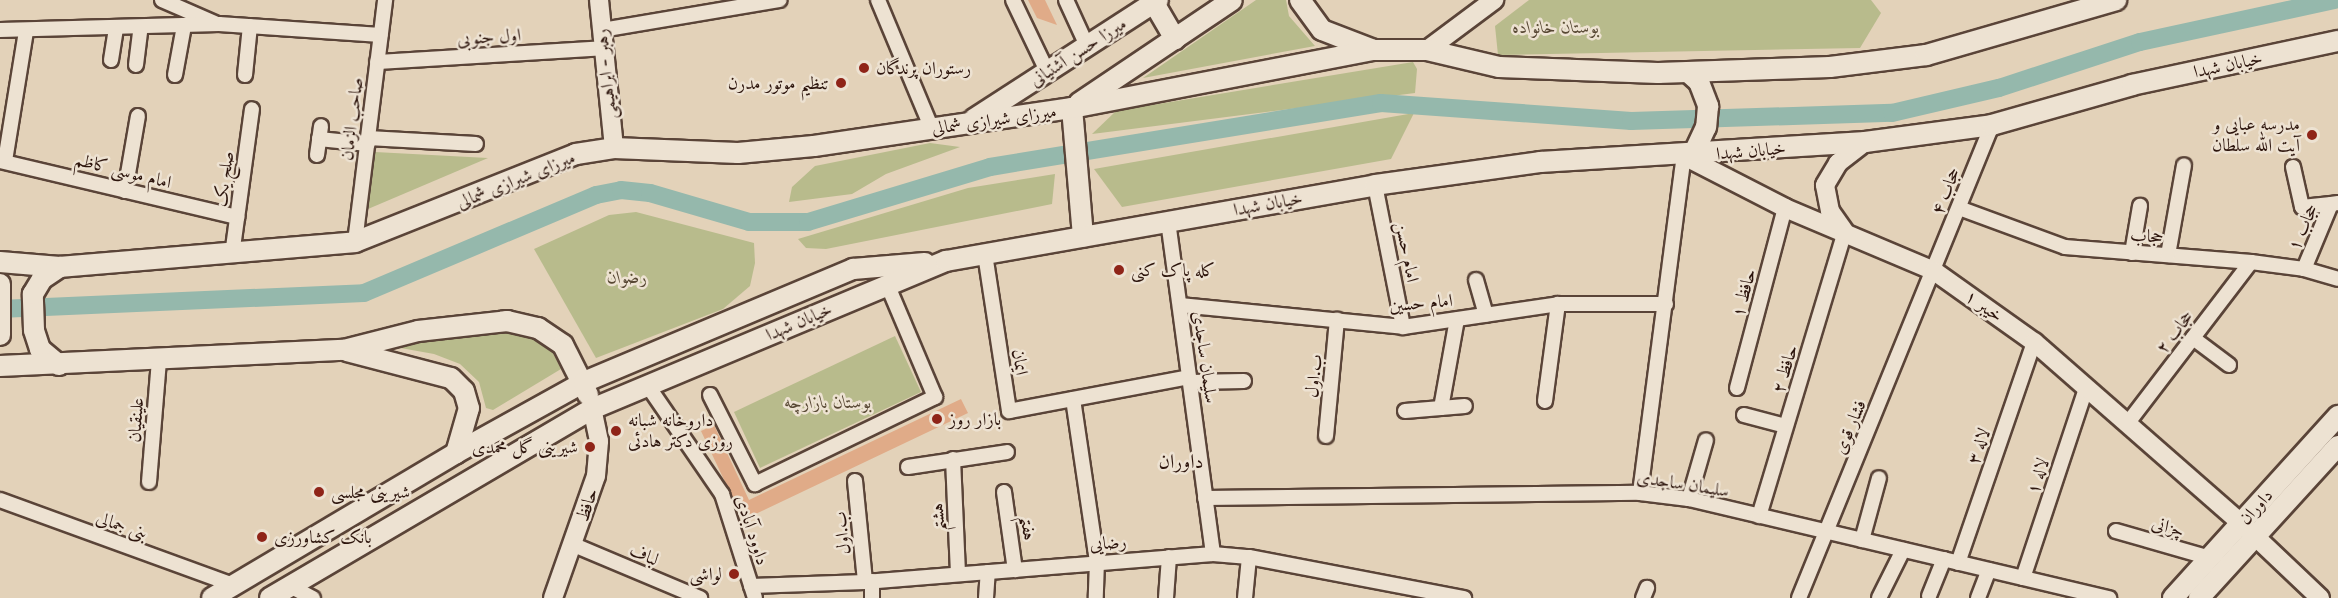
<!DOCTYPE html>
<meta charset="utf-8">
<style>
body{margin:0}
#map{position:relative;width:2338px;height:598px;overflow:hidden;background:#e3d2b9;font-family:"Libre Caslon Text",Amiri,serif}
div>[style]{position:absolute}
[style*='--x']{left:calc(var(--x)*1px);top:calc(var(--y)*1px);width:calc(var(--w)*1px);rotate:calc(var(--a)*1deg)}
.green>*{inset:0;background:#b8bb8c}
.canal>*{height:18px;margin:-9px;padding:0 9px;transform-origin:9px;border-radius:9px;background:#95b8ac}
.building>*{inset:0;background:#e0ab88}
.roads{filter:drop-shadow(2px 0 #5a4438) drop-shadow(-2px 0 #5a4438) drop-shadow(0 2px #5a4438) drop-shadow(0 -2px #5a4438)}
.minor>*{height:14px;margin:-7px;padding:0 7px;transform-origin:7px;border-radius:7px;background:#ede2d2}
.tertiary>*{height:18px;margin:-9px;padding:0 9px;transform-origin:9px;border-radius:9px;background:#ede2d2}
.secondary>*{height:20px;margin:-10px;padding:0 10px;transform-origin:10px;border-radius:10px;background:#ede2d2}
.dots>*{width:16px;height:16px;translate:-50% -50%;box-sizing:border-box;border:3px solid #ede2d2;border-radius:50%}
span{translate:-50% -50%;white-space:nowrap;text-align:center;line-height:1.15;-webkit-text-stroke:5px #ede2d2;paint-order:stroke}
.park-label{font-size:18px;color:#574733;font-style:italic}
.street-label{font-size:18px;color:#2d150d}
.poi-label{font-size:18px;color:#2d150d}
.left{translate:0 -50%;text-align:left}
.right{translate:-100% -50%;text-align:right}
.neighbourhood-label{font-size:20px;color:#2d150d}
</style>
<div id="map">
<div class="green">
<div style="clip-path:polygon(1256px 0,1286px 0,1289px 16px,1315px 46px,1143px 78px)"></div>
<div style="clip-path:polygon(1529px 0,1871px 0,1881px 13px,1860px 48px,1498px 55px,1495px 26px)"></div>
<div style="clip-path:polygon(1413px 62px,1417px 69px,1415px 93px,1092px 134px,1116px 111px)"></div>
<div style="clip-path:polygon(1414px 113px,1391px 159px,1122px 207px,1094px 169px)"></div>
<div style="clip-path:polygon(930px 143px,960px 147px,886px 174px,852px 194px,789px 202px,792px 187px,815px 166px)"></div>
<div style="clip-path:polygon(375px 152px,488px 158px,368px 209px)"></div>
<div style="clip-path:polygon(1055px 174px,1052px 204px,826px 249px,806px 248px,798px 239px,968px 188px)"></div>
<div style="clip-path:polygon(636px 212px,754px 243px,755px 263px,750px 286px,723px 309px,596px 358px,534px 249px,609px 215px)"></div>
<div style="clip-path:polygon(508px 322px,549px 345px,561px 369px,493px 410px,486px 408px,479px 382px,460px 364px,434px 354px,395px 347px,397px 343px)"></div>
<div style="clip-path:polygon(895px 336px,921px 392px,760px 468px,734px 412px)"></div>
</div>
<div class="canal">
<div style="--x:0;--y:309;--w:364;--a:-2.5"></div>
<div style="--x:364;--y:293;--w:252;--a:-22.9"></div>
<div style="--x:596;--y:195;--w:25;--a:-11"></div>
<div style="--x:621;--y:190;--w:29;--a:6"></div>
<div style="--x:650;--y:193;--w:103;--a:16.3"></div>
<div style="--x:749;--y:222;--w:59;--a:0"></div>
<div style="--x:808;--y:222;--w:190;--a:-16.8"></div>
<div style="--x:990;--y:167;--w:396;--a:-9.3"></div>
<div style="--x:1381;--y:103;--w:251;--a:4.1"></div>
<div style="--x:1631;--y:121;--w:261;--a:-1.8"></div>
<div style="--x:1892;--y:113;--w:110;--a:-13.2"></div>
<div style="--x:1999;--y:88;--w:148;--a:-18.1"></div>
<div style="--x:2140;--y:42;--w:199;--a:-12.2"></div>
</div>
<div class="building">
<div style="clip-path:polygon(1028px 0,1045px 0,1057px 25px,1037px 18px)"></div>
<div style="clip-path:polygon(961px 399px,968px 413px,743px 520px,701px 431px,714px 425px,749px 500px)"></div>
</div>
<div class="roads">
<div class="minor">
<div style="--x:162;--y:0;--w:58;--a:23.5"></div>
<div style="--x:878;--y:0;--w:140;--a:67.3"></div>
<div style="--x:1013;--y:0;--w:79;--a:64.4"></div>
<div style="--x:1066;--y:0;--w:53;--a:65.4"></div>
<div style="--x:0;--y:30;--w:219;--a:-1.6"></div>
<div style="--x:219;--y:24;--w:162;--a:3.9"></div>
<div style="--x:602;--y:30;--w:180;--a:-9.6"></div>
<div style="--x:111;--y:60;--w:32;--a:-81"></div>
<div style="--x:377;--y:62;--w:227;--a:-3.5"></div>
<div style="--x:136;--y:65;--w:38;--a:-83"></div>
<div style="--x:175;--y:75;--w:50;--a:-79.6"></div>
<div style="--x:245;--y:75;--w:49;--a:-84.2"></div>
<div style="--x:368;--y:138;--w:108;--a:3.2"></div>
<div style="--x:319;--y:139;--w:49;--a:5.8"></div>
<div style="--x:317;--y:155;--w:29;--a:-82"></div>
<div style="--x:0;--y:161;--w:244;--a:13.3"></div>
<div style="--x:5;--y:161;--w:131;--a:-80.8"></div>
<div style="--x:2293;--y:167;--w:41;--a:77.3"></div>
<div style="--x:2302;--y:207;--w:29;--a:-6"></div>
<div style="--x:1375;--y:185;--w:145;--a:78.8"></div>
<div style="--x:125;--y:191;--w:76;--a:-80.2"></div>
<div style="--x:1959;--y:208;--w:113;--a:20.2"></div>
<div style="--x:2065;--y:247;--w:187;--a:4.6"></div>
<div style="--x:2251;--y:262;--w:53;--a:7.5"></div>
<div style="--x:2304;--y:269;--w:35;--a:16"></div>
<div style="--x:1168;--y:221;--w:336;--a:82.3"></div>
<div style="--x:355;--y:242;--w:244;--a:-82.9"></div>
<div style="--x:2132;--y:253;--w:48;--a:-80.3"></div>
<div style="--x:985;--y:254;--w:159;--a:81.3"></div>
<div style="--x:1009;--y:411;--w:183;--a:-10.7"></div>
<div style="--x:232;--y:255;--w:147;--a:-82.2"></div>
<div style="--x:2168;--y:255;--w:91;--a:-79.9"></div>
<div style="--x:2304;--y:269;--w:70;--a:-67.4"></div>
<div style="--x:2331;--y:204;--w:7;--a:-8"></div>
<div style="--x:1476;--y:280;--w:36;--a:74"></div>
<div style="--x:1180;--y:305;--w:224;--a:5.6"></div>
<div style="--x:1403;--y:327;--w:157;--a:-8.4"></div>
<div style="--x:1558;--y:304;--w:108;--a:0"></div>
<div style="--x:2193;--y:338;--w:45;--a:36.9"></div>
<div style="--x:1190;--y:382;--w:54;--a:-1.1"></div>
<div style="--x:648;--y:386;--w:131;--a:55.6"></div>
<div style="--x:722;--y:494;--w:109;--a:72.4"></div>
<div style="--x:1737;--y:388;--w:186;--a:-75.1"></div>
<div style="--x:710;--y:395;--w:100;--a:63.2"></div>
<div style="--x:755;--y:484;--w:200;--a:-25.8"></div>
<div style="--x:935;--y:397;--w:123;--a:-113"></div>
<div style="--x:1073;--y:399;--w:164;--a:81.6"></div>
<div style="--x:1097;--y:561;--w:37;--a:92"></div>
<div style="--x:1545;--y:401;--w:98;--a:-82.4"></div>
<div style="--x:1441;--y:408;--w:90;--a:-79.8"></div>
<div style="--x:1405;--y:411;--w:60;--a:-4.8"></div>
<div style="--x:1744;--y:415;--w:43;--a:14.7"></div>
<div style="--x:2127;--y:424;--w:204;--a:-52.6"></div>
<div style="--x:1326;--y:436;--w:117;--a:-84.6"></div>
<div style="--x:953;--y:459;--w:115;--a:87.5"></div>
<div style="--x:908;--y:467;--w:100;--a:-8.6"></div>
<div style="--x:855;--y:481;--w:101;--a:84.3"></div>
<div style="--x:149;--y:482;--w:122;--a:-85.3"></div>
<div style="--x:1004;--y:492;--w:79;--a:82"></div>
<div style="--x:1640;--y:493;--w:340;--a:-82.6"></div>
<div style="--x:1205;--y:498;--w:435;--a:-0.7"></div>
<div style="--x:1640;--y:493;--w:49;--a:7"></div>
<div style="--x:1689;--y:499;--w:432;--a:13.3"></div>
<div style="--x:1689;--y:499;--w:61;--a:-73.9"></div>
<div style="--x:0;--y:500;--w:248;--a:20"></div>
<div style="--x:1759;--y:516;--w:297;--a:-73.2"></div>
<div style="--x:2116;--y:531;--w:98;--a:16"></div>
<div style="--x:1862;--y:540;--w:64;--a:-74.7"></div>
<div style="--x:574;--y:545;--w:137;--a:22.8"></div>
<div style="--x:1958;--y:563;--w:234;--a:-71"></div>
<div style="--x:2023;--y:578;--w:202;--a:-71.6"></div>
<div style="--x:872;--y:581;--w:17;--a:90"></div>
<div style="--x:290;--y:586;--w:26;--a:28"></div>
<div style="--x:751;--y:586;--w:114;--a:-2"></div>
<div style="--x:865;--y:582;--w:349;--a:-4.6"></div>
<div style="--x:1213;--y:554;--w:36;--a:5"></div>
<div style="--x:1249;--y:557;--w:219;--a:10.8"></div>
<div style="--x:1929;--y:596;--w:40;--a:-68"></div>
<div style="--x:986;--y:598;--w:26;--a:-86"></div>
<div style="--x:1166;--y:598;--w:41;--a:-85.8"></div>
<div style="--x:1245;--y:598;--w:41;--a:-84.4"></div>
<div style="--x:1643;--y:598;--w:11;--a:-68"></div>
<div style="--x:1799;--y:598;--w:511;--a:-67.8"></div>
<div style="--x:1879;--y:598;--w:54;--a:-63.4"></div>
<div style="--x:1978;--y:598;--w:30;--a:-69"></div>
</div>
<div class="tertiary">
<div style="--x:599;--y:0;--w:149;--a:84.2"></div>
<div style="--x:1427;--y:50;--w:84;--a:-36.7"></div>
<div style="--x:1684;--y:156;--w:114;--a:27.2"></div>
<div style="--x:1785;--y:208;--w:162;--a:22.9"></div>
<div style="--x:1934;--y:271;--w:123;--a:35.4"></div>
<div style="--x:2034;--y:342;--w:275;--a:41.2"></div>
<div style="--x:2241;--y:523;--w:109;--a:43.5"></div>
<div style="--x:1844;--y:231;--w:24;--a:-125"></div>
<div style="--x:1830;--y:211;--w:26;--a:-101"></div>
<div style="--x:1825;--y:185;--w:26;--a:-59"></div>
<div style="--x:1838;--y:163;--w:34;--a:-38"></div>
<div style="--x:553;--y:598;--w:129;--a:-70.6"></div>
<div style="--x:596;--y:476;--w:35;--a:-85"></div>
<div style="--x:599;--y:441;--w:33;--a:-102"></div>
</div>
<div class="secondary">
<div style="--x:1300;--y:0;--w:37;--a:54"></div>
<div style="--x:1322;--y:30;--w:53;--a:21.2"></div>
<div style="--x:1154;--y:3;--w:42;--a:59.7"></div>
<div style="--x:1688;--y:72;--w:15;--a:42"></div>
<div style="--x:1699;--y:82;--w:26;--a:69"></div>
<div style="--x:1708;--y:106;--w:21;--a:95"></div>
<div style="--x:1706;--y:127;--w:31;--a:115"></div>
<div style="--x:1079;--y:103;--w:184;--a:-33.9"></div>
<div style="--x:1072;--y:108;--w:129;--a:85.1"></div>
<div style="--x:974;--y:119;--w:219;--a:-32.9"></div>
<div style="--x:0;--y:262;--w:60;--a:4.8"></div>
<div style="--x:60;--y:267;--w:296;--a:-4.8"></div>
<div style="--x:355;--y:242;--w:238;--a:-21.7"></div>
<div style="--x:576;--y:154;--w:38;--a:-9"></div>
<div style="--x:614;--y:148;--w:124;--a:2.3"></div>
<div style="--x:738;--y:153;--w:76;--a:-5.3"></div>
<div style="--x:814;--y:146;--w:261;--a:-8.4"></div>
<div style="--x:1072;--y:108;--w:308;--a:-10.9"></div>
<div style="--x:1374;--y:50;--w:53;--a:0"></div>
<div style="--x:1427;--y:50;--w:74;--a:13.3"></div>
<div style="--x:1499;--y:67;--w:159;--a:2.2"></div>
<div style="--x:1658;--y:73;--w:172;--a:-2"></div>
<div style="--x:1830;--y:67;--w:97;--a:-7.1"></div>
<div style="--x:1926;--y:55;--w:198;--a:-16.1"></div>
<div style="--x:0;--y:284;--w:51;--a:90"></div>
<div style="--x:347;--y:351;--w:107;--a:14.6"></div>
<div style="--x:451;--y:378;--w:18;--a:45"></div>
<div style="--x:464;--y:391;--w:18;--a:74"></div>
<div style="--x:469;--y:408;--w:47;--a:106.1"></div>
<div style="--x:59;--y:365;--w:25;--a:-140"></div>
<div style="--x:40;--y:349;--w:20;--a:-108"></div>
<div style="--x:34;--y:330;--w:36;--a:-92"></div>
<div style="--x:33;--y:294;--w:17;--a:-59"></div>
<div style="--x:42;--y:279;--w:22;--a:-34"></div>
<div style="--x:0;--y:366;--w:344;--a:-2.7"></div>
<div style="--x:344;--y:350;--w:76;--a:-14.4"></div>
<div style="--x:418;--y:331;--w:90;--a:-6.4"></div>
<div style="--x:507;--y:321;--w:32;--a:13"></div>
<div style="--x:538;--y:328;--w:30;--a:34"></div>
<div style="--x:563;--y:345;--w:56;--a:63.4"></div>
<div style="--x:212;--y:598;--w:284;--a:-30.7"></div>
<div style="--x:456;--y:453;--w:146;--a:-29"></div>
<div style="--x:584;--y:382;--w:292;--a:-22.8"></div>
<div style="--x:853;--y:269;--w:72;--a:-4.8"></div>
<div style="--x:270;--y:598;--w:373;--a:-30.4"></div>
<div style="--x:592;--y:409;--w:384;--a:-22.7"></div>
<div style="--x:946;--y:261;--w:436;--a:-10"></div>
<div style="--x:1375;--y:185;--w:167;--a:-7.9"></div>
<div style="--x:1540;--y:162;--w:326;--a:-3.5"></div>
<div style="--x:1865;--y:142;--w:128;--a:-7.6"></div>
<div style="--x:1992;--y:125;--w:146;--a:-15.9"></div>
<div style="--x:2132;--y:85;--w:211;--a:-12.1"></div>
<div style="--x:2173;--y:598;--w:246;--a:-47.8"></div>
<div style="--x:2199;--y:598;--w:206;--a:-47.6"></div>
</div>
</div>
<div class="dots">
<div style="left:864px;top:68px;background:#8f2418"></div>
<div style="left:841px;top:83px;background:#8f2418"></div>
<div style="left:2312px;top:135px;background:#8f2418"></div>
<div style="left:1119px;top:270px;background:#8f2418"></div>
<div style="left:937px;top:419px;background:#8f2418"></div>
<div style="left:616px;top:431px;background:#8f2418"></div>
<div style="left:590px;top:447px;background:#8f2418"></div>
<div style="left:319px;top:492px;background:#8f2418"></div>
<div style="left:262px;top:537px;background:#8f2418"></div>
<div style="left:734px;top:574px;background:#8f2418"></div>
</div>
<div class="park-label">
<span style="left:1556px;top:27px">بوستان خانواده</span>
<span style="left:627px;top:277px">رضوان</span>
<span style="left:828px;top:402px">بوستان بازارچه</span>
</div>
<div class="street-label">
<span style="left:489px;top:37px;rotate:-4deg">اول جنوبی</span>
<span style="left:1078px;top:52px;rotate:-33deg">میرزا حسن آشتیانی</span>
<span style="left:2228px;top:65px;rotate:-12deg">خیابان شهدا</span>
<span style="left:606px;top:74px;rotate:-96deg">رهبر - ابراهیمی</span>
<span style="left:352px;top:119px;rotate:-83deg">صاحب الزمان</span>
<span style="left:994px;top:120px;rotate:-8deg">میرزای شیرازی شمالی</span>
<span style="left:1751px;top:151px;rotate:-5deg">خیابان شهدا</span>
<span style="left:123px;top:171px;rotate:14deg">امام موسی کاظم</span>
<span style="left:224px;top:179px;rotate:-82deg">صلح یک</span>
<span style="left:516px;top:180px;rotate:-22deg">میرزای شیرازی شمالی</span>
<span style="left:1946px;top:191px;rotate:-68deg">حجاب ۴</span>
<span style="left:1268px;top:204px;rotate:-10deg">خیابان شهدا</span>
<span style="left:2303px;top:227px;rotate:-66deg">حجاب ۱</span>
<span style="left:2147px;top:236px;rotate:4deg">حجاب</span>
<span style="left:1407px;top:252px;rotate:79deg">امام حسن</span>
<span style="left:1744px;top:293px;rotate:-75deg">حافظ ۱</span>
<span style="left:1421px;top:303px;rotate:-5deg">امام حسین</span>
<span style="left:1984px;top:306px;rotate:35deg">خیبر ۱</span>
<span style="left:799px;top:322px;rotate:-23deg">خیابان شهدا</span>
<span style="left:2175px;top:332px;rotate:-53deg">حجاب ۲</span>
<span style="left:1205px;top:357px;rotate:82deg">سلیمان ساجدی</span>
<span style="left:1020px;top:362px;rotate:81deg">ایمان</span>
<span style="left:1785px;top:369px;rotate:-73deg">حافظ ۲</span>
<span style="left:1314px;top:376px;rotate:-84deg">ب.اول</span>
<span style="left:136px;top:420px;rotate:-86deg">علینقیان</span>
<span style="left:1850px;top:427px;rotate:-67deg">فشار قوی</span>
<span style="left:1979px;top:446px;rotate:-71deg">لاله ۳</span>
<span style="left:2038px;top:476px;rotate:-72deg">لاله ۱</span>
<span style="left:1683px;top:484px;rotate:9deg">سلیمان ساجدی</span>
<span style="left:587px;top:505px;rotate:-72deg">حافظ</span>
<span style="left:2256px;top:507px;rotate:-48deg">داوران</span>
<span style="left:938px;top:517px;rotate:-93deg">هشتم</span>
<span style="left:122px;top:526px;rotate:20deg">بنی جمالی</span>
<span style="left:2168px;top:527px;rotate:16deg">چزانی</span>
<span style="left:1028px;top:528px;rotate:82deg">هفتم</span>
<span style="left:752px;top:530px;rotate:72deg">داوود آبادی</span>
<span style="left:842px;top:533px;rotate:-96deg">ب.اول</span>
<span style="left:1108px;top:543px;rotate:-4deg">رضایی</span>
<span style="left:644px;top:555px;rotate:23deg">لباف</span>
</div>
<div class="poi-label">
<span class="left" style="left:876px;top:68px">رستوران پرندگان</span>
<span class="right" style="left:829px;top:83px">تنظیم موتور مدرن</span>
<span class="right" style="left:2300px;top:135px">مدرسه عبایی و<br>آیت الله سلطان</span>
<span class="left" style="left:1131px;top:270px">کله پاک کنی</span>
<span class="left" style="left:949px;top:419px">بازار روز</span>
<span class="left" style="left:628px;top:431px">داروخانه شبانه<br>روزی دکتر هادئی</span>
<span class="right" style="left:578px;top:447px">شیرینی گل محمدی</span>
<span class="left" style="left:331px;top:492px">شیرینی مجلسی</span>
<span class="left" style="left:274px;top:537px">بانک کشاورزی</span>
<span class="right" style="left:722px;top:574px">لواشی</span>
</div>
<div class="neighbourhood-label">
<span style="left:1181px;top:461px">داوران</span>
</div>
</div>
